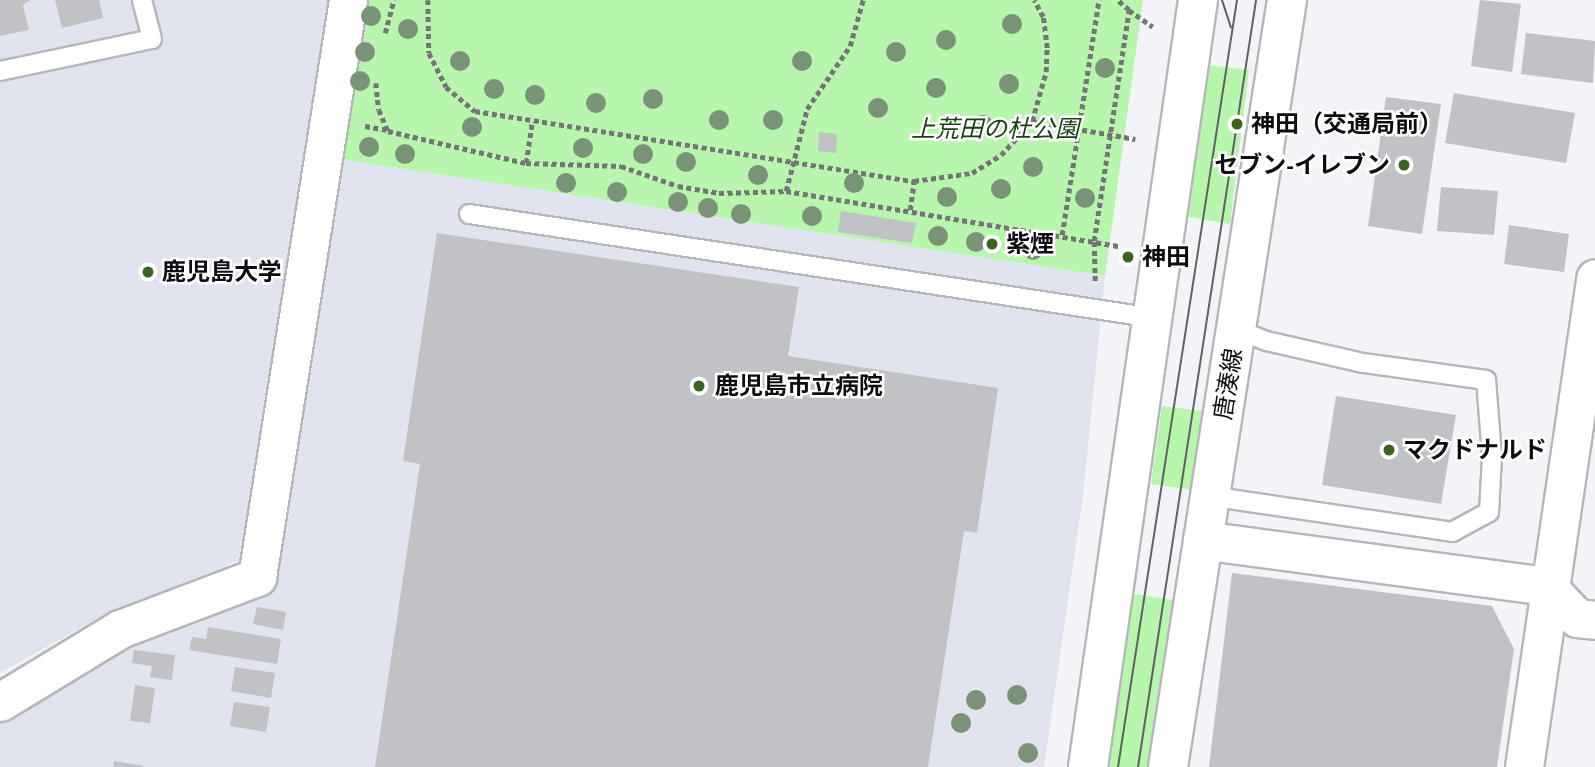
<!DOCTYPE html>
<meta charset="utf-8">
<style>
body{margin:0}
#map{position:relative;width:1595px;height:767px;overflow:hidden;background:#f3f4f8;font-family:"Zilla Slab","Noto Sans JP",serif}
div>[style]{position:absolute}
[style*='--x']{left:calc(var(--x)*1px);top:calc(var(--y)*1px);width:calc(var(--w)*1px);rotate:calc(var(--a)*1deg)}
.built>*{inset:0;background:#e1e4ef}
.green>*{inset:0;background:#b7f6ac}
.building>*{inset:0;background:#c1c2c6}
.path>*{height:4.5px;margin-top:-2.25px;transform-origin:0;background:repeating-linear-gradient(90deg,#757578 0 5px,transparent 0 8.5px)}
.roads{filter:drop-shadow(2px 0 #b6b7bb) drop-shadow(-2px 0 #b6b7bb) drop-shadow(0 2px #b6b7bb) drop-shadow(0 -2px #b6b7bb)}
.lane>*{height:18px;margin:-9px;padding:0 9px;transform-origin:9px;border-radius:9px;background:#fff}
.street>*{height:37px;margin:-18.5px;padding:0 18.5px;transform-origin:18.5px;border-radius:18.5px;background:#fff}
.secondary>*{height:38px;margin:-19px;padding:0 19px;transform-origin:19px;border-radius:19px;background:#fff}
.tram>*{height:2px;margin:-1px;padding:0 1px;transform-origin:1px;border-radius:1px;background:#616264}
.trees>*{width:20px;height:20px;margin:-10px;border-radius:50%;background:#7a9278}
.dots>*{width:19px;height:19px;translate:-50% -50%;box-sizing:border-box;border:4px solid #fff;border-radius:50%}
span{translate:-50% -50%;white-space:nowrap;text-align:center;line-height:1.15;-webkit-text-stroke:5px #fff;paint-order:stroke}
.poi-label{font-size:24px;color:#0d0d0f;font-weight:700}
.left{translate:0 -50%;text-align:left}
.right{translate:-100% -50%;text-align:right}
.park-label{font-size:24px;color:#174110;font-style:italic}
.street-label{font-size:24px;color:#0d0d0f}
</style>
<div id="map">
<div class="built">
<div style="clip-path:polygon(0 0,338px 0,243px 559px,102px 616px,0 673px)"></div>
<div style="clip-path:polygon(338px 159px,1105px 276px,1083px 496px,1044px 767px,0 767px,0 722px,16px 711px,129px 648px,276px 585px)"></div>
</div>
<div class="green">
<div style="clip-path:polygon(363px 0,1143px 0,1105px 276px,338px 159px)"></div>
<div style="clip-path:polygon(1208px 65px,1249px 70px,1230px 224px,1189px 217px)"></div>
<div style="clip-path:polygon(1162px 406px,1203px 411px,1192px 490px,1151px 484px)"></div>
<div style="clip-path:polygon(1132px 594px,1173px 600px,1148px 767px,1106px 767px)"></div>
</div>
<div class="building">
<div style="clip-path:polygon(0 0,30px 0,23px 5px,29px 30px,0 36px)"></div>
<div style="clip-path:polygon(55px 0,99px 0,103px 18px,62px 28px)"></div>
<div style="clip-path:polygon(1480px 0,1521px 4px,1512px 72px,1471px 66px)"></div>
<div style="clip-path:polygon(1526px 33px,1595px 41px,1593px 83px,1521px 74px)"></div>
<div style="clip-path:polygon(1454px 93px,1575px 113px,1566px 163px,1445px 143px)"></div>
<div style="clip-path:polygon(1386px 97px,1441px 104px,1422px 234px,1368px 226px)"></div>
<div style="clip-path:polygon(819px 132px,837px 134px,836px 153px,818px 151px)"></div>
<div style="clip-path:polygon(1441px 187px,1498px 191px,1494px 235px,1437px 231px)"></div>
<div style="clip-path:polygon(841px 211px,916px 223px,912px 243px,838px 232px)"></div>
<div style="clip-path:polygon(1509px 225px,1569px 234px,1564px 272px,1504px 264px)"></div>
<div style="clip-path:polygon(437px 233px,799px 287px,788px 356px,998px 388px,977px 533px,964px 531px,928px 767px,375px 767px,420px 464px,403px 461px)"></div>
<div style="clip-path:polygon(1336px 396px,1456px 415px,1441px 504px,1322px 485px)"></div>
<div style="clip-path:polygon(1232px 573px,1492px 606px,1514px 649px,1497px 767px,1209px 767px)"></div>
<div style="clip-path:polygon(257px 607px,286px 612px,283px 630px,253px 624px)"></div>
<div style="clip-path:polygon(208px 627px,281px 639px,277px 664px,189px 650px,192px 637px,206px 639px)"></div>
<div style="clip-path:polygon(134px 650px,175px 655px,172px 680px,150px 677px,152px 666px,132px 663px)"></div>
<div style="clip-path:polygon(235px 667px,275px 673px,271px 698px,231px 691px)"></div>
<div style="clip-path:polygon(135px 685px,155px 688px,150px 723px,130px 721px)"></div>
<div style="clip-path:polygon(234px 702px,270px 707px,266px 732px,230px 726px)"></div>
<div style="clip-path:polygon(114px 761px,143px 766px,143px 767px,113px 767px)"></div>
</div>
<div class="path">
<div style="--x:428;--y:0;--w:53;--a:88.9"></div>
<div style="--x:429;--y:53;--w:38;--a:63"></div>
<div style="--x:446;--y:87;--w:38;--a:40"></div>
<div style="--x:475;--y:111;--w:445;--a:9.1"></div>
<div style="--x:914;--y:181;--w:59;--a:-7.9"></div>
<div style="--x:972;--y:173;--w:34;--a:-32"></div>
<div style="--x:1001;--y:155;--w:46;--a:-47.6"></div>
<div style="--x:1032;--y:121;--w:51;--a:-74.1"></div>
<div style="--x:1046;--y:72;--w:24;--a:-88"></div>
<div style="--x:1047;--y:48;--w:31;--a:-97"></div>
<div style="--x:1043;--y:17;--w:19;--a:-118"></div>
<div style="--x:1129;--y:10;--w:29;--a:35"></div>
<div style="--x:385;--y:33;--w:34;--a:-75"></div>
<div style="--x:376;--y:83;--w:27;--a:84"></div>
<div style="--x:379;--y:110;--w:23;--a:67"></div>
<div style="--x:388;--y:131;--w:142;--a:13.1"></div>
<div style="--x:526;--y:163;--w:95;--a:1.8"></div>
<div style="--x:621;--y:166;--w:60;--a:19.3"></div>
<div style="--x:678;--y:186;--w:42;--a:9.7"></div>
<div style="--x:719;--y:193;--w:67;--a:-1.7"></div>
<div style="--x:786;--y:191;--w:338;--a:9.4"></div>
<div style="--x:1032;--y:121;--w:105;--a:9.9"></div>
<div style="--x:365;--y:126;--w:22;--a:10"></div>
<div style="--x:526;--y:163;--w:40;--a:-81.5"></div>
<div style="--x:786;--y:191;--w:85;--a:-75.6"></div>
<div style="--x:807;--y:109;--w:76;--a:-55.7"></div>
<div style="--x:850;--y:46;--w:48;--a:-74.2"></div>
<div style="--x:910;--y:210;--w:29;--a:-82"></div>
<div style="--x:1062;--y:235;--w:238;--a:-81.1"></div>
<div style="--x:1095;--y:281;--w:40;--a:-91.4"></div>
<div style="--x:1094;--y:241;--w:234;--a:-81.4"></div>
<div style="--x:1129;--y:10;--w:16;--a:-140"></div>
</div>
<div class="roads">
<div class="lane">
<div style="--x:0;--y:71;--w:155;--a:-11.9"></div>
<div style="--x:152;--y:39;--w:40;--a:-104.4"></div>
<div style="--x:469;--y:214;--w:693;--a:8.63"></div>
<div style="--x:1209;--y:496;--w:246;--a:8.4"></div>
<div style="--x:1452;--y:532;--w:42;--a:-28.4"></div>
<div style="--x:1489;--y:512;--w:56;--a:-86.9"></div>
<div style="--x:1492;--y:456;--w:76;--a:-94.5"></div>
<div style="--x:1486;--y:380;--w:124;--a:-172.1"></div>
<div style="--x:1363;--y:363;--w:99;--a:-167.2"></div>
<div style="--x:1266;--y:341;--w:31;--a:-158"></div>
</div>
<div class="street">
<div style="--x:1202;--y:540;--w:348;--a:7.6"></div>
<div style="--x:1547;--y:586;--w:44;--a:46.8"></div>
<div style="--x:1577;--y:618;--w:18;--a:6"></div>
<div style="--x:0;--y:702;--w:140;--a:-31.3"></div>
<div style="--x:120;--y:629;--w:147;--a:-20.8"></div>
<div style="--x:257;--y:577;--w:584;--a:-81.04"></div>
<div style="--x:1524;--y:767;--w:494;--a:-81.7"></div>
</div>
<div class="secondary">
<div style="--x:1088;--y:767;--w:775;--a:-81.84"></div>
<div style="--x:1168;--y:767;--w:776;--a:-81.18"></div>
</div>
</div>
<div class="tram">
<div style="--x:1222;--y:0;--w:29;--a:72"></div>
<div style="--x:1118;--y:767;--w:776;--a:-81.18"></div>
<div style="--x:1138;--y:767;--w:776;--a:-81.25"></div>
</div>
<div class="trees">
<div style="left:371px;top:16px"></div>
<div style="left:1012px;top:24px"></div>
<div style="left:408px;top:29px"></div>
<div style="left:946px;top:40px"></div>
<div style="left:365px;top:52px"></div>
<div style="left:896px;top:52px"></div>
<div style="left:460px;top:61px"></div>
<div style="left:802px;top:61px"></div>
<div style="left:1105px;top:68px"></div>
<div style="left:360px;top:81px"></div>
<div style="left:1009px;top:84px"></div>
<div style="left:936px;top:88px"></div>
<div style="left:494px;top:89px"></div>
<div style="left:535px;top:95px"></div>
<div style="left:653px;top:99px"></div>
<div style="left:596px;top:103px"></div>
<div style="left:878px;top:108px"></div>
<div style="left:719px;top:120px"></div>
<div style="left:773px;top:120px"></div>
<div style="left:983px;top:125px"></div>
<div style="left:472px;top:127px"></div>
<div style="left:369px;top:147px"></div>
<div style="left:583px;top:148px"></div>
<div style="left:405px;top:154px"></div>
<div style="left:643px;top:154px"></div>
<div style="left:686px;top:162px"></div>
<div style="left:1033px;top:167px"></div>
<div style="left:758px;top:175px"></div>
<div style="left:566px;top:183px"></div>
<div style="left:854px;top:183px"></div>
<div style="left:1001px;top:189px"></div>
<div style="left:617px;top:192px"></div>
<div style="left:947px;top:197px"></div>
<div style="left:1085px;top:198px"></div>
<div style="left:678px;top:202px"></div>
<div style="left:708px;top:208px"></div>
<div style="left:741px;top:214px"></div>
<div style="left:812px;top:216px"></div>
<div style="left:938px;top:236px"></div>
<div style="left:976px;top:242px"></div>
<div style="left:1033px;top:250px"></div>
<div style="left:1017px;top:695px"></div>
<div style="left:976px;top:700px"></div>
<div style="left:961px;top:723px"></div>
<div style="left:1028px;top:753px"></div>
</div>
<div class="dots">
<div style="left:1237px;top:124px;background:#3d641e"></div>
<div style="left:1404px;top:165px;background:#3d641e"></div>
<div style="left:992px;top:244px;background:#3d641e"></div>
<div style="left:1128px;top:257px;background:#3d641e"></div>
<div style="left:148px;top:272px;background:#3d641e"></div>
<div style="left:699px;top:386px;background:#3d641e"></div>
<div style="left:1389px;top:450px;background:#3d641e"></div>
</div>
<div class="poi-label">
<span class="left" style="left:1251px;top:124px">神田（交通局前）</span>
<span class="right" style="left:1390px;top:165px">セブン-イレブン</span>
<span class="left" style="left:1006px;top:244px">紫煙</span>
<span class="left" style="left:1142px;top:257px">神田</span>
<span class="left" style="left:162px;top:272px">鹿児島大学</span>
<span class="left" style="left:715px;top:386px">鹿児島市立病院</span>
<span class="left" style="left:1403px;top:450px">マクドナルド</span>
</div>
<div class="park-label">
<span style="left:995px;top:129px">上荒田の杜公園</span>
</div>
<div class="street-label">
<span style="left:1228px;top:384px;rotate:-81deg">唐湊線</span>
</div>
</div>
